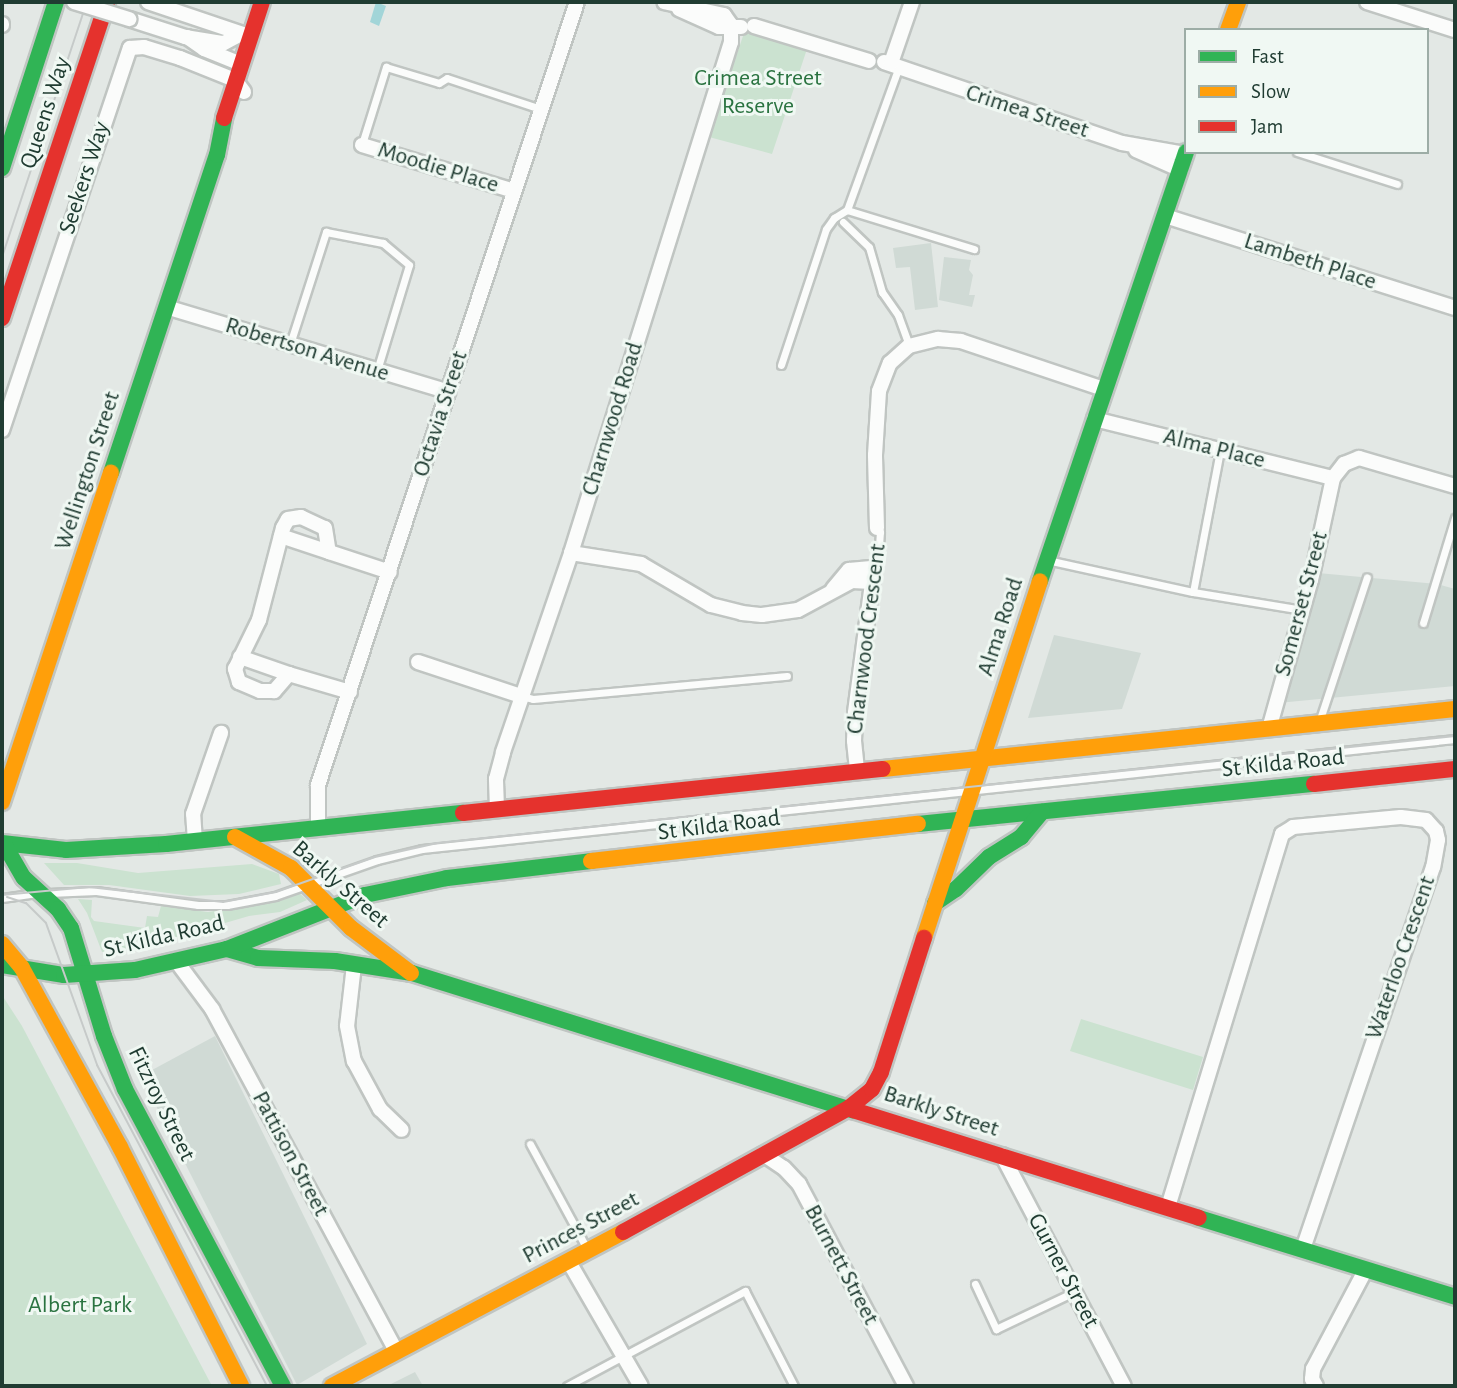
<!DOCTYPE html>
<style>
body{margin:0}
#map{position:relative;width:1457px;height:1388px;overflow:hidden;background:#e3e8e5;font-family:"Alegreya Sans",sans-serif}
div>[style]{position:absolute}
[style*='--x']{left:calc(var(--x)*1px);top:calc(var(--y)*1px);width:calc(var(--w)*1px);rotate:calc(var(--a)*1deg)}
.built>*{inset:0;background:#d0dad5}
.green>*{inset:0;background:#cbe2d0}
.water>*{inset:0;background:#a2d5d8}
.roads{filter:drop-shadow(2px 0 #c0c5c2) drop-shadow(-2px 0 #c0c5c2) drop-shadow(0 2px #c0c5c2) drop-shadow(0 -2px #c0c5c2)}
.lane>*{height:7px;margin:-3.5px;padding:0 3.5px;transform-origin:3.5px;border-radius:3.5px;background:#fbfcfb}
.street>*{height:14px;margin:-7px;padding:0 7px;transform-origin:7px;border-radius:7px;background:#fbfcfb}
.fast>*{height:16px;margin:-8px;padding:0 8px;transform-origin:8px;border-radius:8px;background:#30b455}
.slow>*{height:16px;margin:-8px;padding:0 8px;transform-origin:8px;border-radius:8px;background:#ff9f0a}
.jam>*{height:16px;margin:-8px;padding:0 8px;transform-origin:8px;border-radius:8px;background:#e5322d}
.tram>*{height:2px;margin:-1px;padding:0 1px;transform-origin:1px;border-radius:1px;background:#c6cac9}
.bridges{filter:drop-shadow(2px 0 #c0c5c2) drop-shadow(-2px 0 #c0c5c2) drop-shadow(0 2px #c0c5c2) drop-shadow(0 -2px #c0c5c2)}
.street-bridge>*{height:14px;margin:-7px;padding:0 7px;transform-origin:7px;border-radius:7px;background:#fbfcfb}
span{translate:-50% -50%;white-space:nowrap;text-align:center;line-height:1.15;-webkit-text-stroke:6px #f0f8f3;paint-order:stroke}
.park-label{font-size:24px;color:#2a7340}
.street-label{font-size:24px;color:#203c32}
.frame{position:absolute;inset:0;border:4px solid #203c32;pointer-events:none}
.legend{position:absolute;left:1184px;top:28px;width:245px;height:126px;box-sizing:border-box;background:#f0f8f3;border:2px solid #9dada6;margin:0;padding:9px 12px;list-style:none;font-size:21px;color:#203c32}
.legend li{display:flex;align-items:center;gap:14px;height:35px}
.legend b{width:35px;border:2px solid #9dada6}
</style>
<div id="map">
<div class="built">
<div style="clip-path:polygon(931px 243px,938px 307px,915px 310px,910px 267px,896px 268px,893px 248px)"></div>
<div style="clip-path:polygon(944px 257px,971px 260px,969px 270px,973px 275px,969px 295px,975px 295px,972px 307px,939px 300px)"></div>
<div style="clip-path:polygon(1318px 573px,1437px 584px,1455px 589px,1455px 686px,1278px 703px)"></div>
<div style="clip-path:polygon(1054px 635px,1141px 653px,1122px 709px,1028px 718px)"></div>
<div style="clip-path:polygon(215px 1036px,367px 1344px,297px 1385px,141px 1076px)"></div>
<div style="clip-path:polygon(415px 1372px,423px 1386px,387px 1386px)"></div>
</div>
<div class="green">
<div style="clip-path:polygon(750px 32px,807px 49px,772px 154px,709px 137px,743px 36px)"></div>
<div style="clip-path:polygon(44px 863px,77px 863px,138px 873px,252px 864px,279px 874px,281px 884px,239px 894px,190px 896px,109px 885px,64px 885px)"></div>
<div style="clip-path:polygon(298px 892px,307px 900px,280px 912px,249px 916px,153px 944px,150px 938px,125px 943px,126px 949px,102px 952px,87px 913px,78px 899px,92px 900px,91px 917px,94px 921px,145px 928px,147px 916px,158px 917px,161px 906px,208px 912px,260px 904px)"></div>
<div style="clip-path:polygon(2px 995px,22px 1026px,212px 1386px,2px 1386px)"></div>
<div style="clip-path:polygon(1081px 1019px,1203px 1057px,1193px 1090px,1070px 1051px)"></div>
</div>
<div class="water">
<div style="clip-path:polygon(376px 2px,386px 6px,379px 26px,370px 22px)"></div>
</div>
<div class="roads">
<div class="lane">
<div style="--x:362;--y:144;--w:81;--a:-72.7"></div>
<div style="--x:386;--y:67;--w:55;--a:16.8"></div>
<div style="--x:439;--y:83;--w:9;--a:-32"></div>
<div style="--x:447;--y:78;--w:99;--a:18.3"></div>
<div style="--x:1297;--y:152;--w:105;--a:17.7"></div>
<div style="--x:847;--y:210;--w:133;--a:17.1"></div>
<div style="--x:843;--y:222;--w:36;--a:44"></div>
<div style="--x:869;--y:247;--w:47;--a:73.9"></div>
<div style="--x:882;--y:292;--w:28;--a:55"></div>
<div style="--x:898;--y:315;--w:33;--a:70"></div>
<div style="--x:290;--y:344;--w:118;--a:-72.2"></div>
<div style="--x:326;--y:232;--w:58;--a:10.9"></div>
<div style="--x:383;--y:243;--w:34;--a:40"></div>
<div style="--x:409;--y:265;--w:110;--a:106.9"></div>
<div style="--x:781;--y:365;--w:143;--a:-71.7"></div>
<div style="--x:826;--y:229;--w:14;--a:-54"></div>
<div style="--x:834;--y:218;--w:15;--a:-32"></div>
<div style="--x:847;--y:210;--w:147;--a:-70.1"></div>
<div style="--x:1047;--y:560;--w:149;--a:12.4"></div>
<div style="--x:1193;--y:592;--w:111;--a:9.3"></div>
<div style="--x:874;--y:568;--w:9;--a:-63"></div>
<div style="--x:878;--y:560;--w:28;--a:-86"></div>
<div style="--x:880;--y:532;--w:4;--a:-117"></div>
<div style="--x:1193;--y:592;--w:144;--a:-79.2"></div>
<div style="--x:1423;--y:623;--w:110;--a:-73.1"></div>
<div style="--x:521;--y:696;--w:12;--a:14"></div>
<div style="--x:533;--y:699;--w:255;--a:-5.2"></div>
<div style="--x:1321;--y:716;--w:146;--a:-71.7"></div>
<div style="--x:48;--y:893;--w:48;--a:-2.4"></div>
<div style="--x:96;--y:891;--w:103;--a:7.8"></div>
<div style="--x:198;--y:905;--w:29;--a:0"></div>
<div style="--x:227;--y:905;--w:49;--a:-10.6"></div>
<div style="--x:275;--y:896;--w:108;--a:-19.4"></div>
<div style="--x:377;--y:860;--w:46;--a:-13.7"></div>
<div style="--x:422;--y:849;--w:1039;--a:-6.08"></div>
<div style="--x:2;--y:898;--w:30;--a:-8"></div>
<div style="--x:530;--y:1144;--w:122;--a:61.5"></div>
<div style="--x:975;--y:1284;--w:50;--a:65"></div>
<div style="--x:996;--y:1329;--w:86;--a:-25.4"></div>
<div style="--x:567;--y:1386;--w:202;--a:-28.1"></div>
<div style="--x:745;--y:1291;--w:107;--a:62.7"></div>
</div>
<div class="street">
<div style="--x:148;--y:2;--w:103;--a:18.6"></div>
<div style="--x:1367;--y:2;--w:92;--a:17.7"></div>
<div style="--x:679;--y:9;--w:44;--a:24.2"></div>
<div style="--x:719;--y:27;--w:22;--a:0"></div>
<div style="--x:129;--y:19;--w:59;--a:17.8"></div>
<div style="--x:185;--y:37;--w:39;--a:9"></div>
<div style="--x:224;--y:43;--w:19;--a:-28"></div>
<div style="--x:2;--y:24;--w:1;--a:90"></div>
<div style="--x:754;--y:26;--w:120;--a:16.9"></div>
<div style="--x:187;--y:37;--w:21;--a:35"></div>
<div style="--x:204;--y:49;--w:40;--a:22"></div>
<div style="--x:884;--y:62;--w:251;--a:18.8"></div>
<div style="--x:1122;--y:143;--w:65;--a:9.8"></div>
<div style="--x:891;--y:63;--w:65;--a:-71"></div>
<div style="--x:362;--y:145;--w:159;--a:16.8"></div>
<div style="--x:1136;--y:150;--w:49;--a:24"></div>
<div style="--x:1165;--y:216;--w:304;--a:17.6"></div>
<div style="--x:166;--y:307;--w:295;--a:16.7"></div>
<div style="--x:1094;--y:419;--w:246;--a:13.9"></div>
<div style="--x:2;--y:430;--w:403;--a:-71.5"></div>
<div style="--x:130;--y:48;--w:14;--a:-4"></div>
<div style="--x:144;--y:47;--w:38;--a:17"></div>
<div style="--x:180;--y:58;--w:59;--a:21.8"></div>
<div style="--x:235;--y:80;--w:15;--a:53"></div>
<div style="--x:877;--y:528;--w:73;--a:-91.6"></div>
<div style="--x:875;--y:455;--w:64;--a:-86.4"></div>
<div style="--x:879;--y:391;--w:30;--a:-69"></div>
<div style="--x:890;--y:363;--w:25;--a:-42"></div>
<div style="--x:909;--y:346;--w:30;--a:-14"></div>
<div style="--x:938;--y:339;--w:23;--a:5"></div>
<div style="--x:961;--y:341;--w:151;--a:18.6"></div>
<div style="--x:281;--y:536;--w:51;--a:18.4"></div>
<div style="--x:571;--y:553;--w:71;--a:8.9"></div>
<div style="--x:641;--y:564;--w:81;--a:30.4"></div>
<div style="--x:711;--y:605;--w:32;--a:14"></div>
<div style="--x:742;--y:613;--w:20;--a:6"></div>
<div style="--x:762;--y:615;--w:36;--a:-8"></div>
<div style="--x:798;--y:610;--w:61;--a:-28.2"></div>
<div style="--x:852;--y:581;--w:20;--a:3"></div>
<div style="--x:833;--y:589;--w:25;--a:-50"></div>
<div style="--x:849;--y:570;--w:25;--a:-5"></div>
<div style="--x:874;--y:568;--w:146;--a:97.5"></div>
<div style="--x:855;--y:713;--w:28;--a:92"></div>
<div style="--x:854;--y:741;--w:30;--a:84"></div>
<div style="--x:240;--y:657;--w:52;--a:19.1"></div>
<div style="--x:418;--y:662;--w:108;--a:18.3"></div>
<div style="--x:350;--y:692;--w:64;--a:-163.6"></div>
<div style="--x:289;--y:674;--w:23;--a:131"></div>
<div style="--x:274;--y:691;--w:14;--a:180"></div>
<div style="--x:260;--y:691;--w:23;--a:-157"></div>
<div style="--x:239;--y:682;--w:14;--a:-107"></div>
<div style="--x:235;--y:669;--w:55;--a:-63.9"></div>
<div style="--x:259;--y:620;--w:95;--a:-75.4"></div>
<div style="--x:283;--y:528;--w:10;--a:-61"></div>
<div style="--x:288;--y:519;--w:13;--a:-9"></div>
<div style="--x:301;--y:517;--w:26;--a:25"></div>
<div style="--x:325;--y:528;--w:24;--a:81"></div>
<div style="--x:329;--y:552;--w:64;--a:18.2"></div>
<div style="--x:1269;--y:729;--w:155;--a:-74.3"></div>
<div style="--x:1311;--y:580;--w:104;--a:-77.8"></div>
<div style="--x:1333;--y:478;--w:18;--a:-52"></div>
<div style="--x:1344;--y:464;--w:16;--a:-22"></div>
<div style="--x:1359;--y:458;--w:100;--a:16.3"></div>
<div style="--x:497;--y:809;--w:30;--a:-92"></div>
<div style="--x:496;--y:779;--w:28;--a:-75"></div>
<div style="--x:503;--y:752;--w:210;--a:-71.1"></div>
<div style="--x:571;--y:553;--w:535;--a:-72.61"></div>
<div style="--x:731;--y:42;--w:17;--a:-90"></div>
<div style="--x:731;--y:25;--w:12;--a:-125"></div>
<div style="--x:724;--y:15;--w:61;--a:-167.8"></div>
<div style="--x:318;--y:828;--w:43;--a:-90"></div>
<div style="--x:318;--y:785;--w:825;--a:-71.7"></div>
<div style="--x:195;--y:841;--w:27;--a:-94"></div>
<div style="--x:193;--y:814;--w:86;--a:-70.9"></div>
<div style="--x:177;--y:962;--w:59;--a:53.3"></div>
<div style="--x:212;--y:1009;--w:388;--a:61.7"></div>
<div style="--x:354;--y:965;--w:61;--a:96.5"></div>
<div style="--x:347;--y:1026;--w:36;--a:79"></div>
<div style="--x:354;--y:1061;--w:55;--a:61.6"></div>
<div style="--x:380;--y:1109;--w:30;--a:44"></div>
<div style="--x:763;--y:1154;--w:25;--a:34"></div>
<div style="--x:784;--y:1168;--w:22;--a:47"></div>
<div style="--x:799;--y:1184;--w:229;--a:62.1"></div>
<div style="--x:1002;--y:1155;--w:261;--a:62.2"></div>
<div style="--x:1168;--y:1207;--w:390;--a:-73"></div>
<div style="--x:1282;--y:834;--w:13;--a:-32"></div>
<div style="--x:1293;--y:827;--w:108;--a:-5.3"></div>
<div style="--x:1401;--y:817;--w:25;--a:7"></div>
<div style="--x:1426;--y:820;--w:15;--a:48"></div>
<div style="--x:1436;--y:831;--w:9;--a:77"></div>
<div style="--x:1438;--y:840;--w:27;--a:100"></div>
<div style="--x:1433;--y:867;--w:404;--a:108.8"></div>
<div style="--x:569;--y:1262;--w:143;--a:59.9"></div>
<div style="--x:1316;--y:1386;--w:8;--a:-120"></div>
<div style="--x:1312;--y:1379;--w:10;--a:-84"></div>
<div style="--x:1313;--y:1369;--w:113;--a:-62.1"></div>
</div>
<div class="fast">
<div style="--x:2;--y:168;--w:175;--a:-72"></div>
<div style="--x:111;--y:473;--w:335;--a:-71.6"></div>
<div style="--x:217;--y:155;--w:38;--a:-79"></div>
<div style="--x:1040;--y:581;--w:453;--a:-71.2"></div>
<div style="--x:918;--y:824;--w:398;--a:-5.8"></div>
<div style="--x:2;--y:843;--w:64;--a:6.2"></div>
<div style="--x:66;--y:850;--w:100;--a:-3.4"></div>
<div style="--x:166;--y:844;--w:299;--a:-6"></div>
<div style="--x:4;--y:844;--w:39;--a:60"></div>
<div style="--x:24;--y:878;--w:46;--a:42.4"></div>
<div style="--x:58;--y:909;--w:23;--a:56"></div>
<div style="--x:71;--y:928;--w:113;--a:73"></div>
<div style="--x:104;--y:1036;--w:57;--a:68.4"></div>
<div style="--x:125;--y:1089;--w:336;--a:62"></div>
<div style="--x:935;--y:903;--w:25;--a:-34"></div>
<div style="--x:956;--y:889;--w:46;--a:-44.1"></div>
<div style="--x:989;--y:857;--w:38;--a:-32"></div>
<div style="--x:1021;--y:837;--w:33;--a:-50"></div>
<div style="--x:227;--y:949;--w:32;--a:16"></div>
<div style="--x:258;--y:958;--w:77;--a:2.2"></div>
<div style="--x:335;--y:961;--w:78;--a:8.9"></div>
<div style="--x:412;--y:973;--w:462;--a:17.3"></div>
<div style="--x:2;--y:965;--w:63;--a:9.2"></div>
<div style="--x:64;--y:975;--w:71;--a:-4"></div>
<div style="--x:135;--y:970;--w:94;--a:-12.9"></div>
<div style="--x:227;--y:949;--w:148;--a:-21.4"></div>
<div style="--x:365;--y:895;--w:84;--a:-11.7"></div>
<div style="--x:447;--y:878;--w:145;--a:-6.7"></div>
<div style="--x:1199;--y:1218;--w:268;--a:17.1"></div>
</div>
<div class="slow">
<div style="--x:1228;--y:30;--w:30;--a:-70"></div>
<div style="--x:883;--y:769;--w:575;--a:-5.99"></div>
<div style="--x:2;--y:802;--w:347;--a:-71.7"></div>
<div style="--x:235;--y:837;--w:64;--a:29"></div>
<div style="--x:291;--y:868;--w:85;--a:45"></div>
<div style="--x:351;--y:928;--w:75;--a:36.9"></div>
<div style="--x:591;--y:861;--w:329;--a:-6.5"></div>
<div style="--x:924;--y:938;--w:375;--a:-72"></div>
<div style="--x:2;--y:944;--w:31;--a:50"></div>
<div style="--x:22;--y:968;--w:204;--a:61.3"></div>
<div style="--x:120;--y:1147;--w:268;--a:63.1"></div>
<div style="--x:332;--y:1386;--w:329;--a:-27.9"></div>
</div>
<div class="jam">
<div style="--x:224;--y:118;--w:122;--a:-71.9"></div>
<div style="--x:2;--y:318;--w:333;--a:-71.6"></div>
<div style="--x:1314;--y:784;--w:142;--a:-6.1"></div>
<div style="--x:463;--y:813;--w:422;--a:-6"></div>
<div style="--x:853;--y:1110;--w:362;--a:17.3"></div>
<div style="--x:623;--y:1232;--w:259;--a:-28.8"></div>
<div style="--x:850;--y:1107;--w:28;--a:-39"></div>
<div style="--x:872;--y:1089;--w:19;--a:-62"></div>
<div style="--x:881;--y:1072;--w:141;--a:-72.2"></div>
</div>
</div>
<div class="tram">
<div style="--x:2;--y:257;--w:269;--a:-71.6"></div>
<div style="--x:2;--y:895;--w:87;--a:-5.3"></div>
<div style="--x:89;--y:887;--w:135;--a:6.4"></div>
<div style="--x:223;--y:902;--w:54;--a:-10.7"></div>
<div style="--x:276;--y:892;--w:105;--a:-19.5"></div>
<div style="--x:375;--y:857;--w:64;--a:-12.7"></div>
<div style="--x:437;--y:843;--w:1024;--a:-6"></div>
<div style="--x:7;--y:897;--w:20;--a:18"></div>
<div style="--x:26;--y:903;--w:28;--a:45"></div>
<div style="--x:46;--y:923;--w:151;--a:70.2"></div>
<div style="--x:97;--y:1065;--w:363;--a:62.1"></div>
</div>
<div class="bridges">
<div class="street-bridge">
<div style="--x:74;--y:2;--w:58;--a:17.2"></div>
</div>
</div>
<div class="park-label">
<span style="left:758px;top:93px">Crimea Street<br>Reserve</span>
<span style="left:80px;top:1306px">Albert Park</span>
</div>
<div class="street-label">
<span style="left:1027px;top:112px;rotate:18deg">Crimea Street</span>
<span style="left:46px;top:113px;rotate:-72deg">Queens Way</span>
<span style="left:438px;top:168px;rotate:17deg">Moodie Place</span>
<span style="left:85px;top:178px;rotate:-72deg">Seekers Way</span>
<span style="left:1310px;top:262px;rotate:18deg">Lambeth Place</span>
<span style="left:307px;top:350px;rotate:17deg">Robertson Avenue</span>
<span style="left:441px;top:414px;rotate:-72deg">Octavia Street</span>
<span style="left:613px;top:419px;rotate:-73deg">Charnwood Road</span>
<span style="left:1214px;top:449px;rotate:14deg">Alma Place</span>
<span style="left:88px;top:471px;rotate:-72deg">Wellington Street</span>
<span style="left:1302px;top:604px;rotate:-75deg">Somerset Street</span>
<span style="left:1001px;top:627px;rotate:-72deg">Alma Road</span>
<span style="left:867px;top:639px;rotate:-83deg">Charnwood Crescent</span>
<span style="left:1283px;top:764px;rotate:-6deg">St Kilda Road</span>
<span style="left:719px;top:826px;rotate:-7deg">St Kilda Road</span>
<span style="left:340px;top:885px;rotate:41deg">Barkly Street</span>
<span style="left:164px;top:937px;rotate:-13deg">St Kilda Road</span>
<span style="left:1401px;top:958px;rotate:-71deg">Waterloo Crescent</span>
<span style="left:161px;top:1104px;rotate:64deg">Fitzroy Street</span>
<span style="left:941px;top:1112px;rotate:18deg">Barkly Street</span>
<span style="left:290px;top:1154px;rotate:62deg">Pattison Street</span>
<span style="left:581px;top:1228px;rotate:-28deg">Princes Street</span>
<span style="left:841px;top:1265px;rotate:62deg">Burnett Street</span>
<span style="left:1063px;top:1271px;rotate:62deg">Gurner Street</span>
</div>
<div class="frame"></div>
<ul class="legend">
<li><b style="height:9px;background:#30b455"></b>Fast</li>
<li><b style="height:9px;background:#ff9f0a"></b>Slow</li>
<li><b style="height:9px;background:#e5322d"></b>Jam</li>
</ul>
</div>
